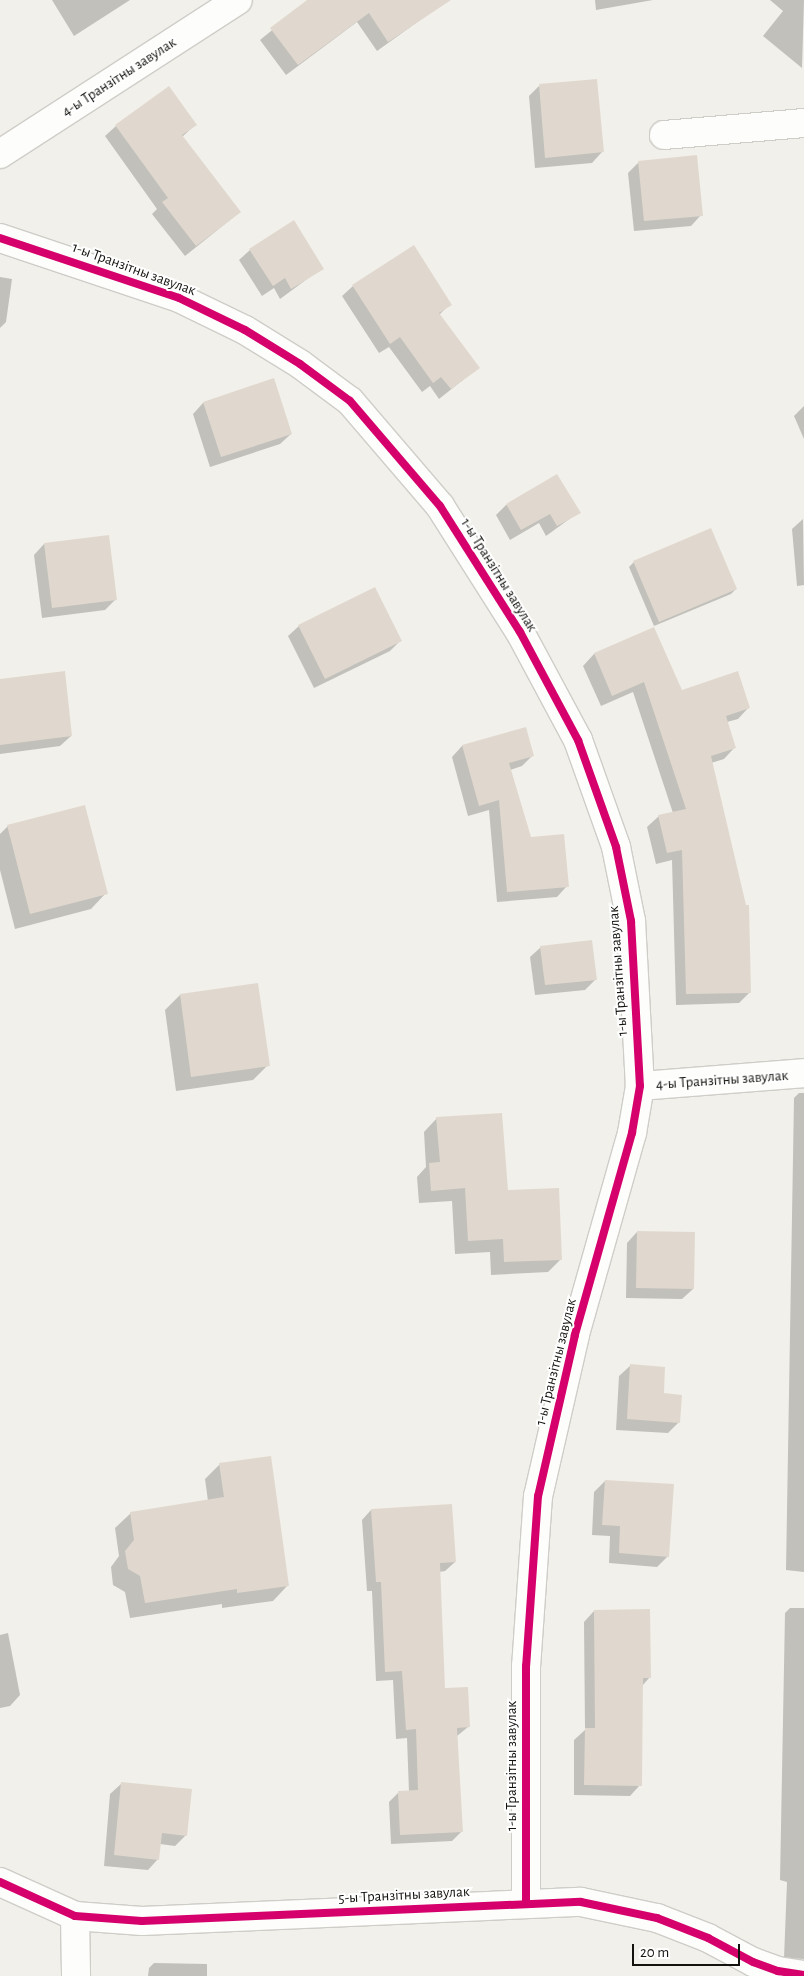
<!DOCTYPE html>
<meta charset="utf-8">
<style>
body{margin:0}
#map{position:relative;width:804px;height:1976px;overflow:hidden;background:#f2f0ea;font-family:"Alegreya Sans",sans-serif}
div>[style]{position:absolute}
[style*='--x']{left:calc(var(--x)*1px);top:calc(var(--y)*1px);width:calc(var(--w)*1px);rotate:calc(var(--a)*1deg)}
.shadow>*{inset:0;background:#0003}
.building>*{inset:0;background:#e0d8ce}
.roads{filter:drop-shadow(1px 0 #cfcdc8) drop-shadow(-1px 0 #cfcdc8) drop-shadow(0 1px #cfcdc8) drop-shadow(0 -1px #cfcdc8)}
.minor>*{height:28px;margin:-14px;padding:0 14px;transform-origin:14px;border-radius:14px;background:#fdfdfc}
.cycleway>*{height:8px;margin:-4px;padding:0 4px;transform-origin:4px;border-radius:4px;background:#d6006c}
span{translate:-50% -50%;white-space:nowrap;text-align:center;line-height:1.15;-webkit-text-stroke:4px #fff;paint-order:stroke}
.street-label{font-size:15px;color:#13120e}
.scale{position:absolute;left:632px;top:1944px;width:108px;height:22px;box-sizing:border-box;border:2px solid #13120e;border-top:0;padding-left:6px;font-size:15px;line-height:18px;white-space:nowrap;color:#13120e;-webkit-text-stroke:4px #fff;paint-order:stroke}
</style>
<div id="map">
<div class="shadow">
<div style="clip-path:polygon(52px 0,130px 0,74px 36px)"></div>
<div style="clip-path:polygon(309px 0,437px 0,441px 5px,377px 51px,357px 22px,286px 75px,260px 40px)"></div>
<div style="clip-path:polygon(595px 0,653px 0,596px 10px)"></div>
<div style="clip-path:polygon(770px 0,804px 0,802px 68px,763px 36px,783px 11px)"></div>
<div style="clip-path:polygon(539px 86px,602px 152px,592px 163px,535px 168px,529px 96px)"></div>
<div style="clip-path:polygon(195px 125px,182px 137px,240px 212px,185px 256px,152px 214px,157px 209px,105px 136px,116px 126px)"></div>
<div style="clip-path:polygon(639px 162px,701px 215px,691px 226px,634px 231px,628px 173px)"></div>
<div style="clip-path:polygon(250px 250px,322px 268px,280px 299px,274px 288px,262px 296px,239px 260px)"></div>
<div style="clip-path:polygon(0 277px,12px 279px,6px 322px,0 328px)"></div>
<div style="clip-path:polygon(353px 286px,450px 304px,439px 315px,478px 368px,439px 399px,430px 386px,422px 392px,389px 347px,379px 353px,342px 296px)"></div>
<div style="clip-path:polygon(273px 380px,291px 434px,280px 444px,210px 467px,193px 414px,203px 403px)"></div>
<div style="clip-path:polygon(804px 406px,804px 439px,794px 416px)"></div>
<div style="clip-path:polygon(506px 505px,579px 512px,546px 536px,539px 523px,510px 540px,496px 515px)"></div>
<div style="clip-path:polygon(803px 519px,804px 585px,797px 586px,792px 529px)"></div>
<div style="clip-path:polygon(44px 544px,116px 599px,105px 610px,42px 618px,34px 555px)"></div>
<div style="clip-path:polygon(634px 562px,736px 589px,731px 594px,654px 626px,629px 567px)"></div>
<div style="clip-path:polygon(299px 626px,400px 641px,390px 651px,314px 688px,288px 636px)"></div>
<div style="clip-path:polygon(653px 629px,681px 692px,749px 707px,738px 719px,727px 722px,735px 747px,724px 759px,711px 763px,750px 992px,739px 1003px,676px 1005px,672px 860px,656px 864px,647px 827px,659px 816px,673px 813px,633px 692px,601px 706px,583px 666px,594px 654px)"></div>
<div style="clip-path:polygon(0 680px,71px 736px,60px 746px,0 754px)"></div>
<div style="clip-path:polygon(525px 729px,532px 756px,522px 766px,510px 770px,530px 838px,567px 886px,557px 897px,497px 902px,489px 810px,468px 816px,452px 757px,462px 746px)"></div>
<div style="clip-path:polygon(8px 826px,106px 893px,91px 909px,15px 929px,0 870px,0 834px)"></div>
<div style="clip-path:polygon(541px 947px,595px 980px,585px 990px,535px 995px,530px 957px)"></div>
<div style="clip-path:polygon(180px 995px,268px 1065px,253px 1080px,176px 1091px,165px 1010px)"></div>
<div style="clip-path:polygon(799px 1093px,804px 1093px,804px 1572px,786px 1570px,794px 1098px)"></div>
<div style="clip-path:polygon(437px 1118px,506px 1192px,561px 1259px,548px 1272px,491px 1275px,490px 1252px,455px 1254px,452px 1201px,419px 1203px,417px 1177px,426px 1167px,424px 1132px)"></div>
<div style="clip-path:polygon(637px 1232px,693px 1289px,682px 1299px,626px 1298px,627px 1243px)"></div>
<div style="clip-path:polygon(630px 1366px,662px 1395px,679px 1422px,668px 1433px,616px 1430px,619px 1376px)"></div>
<div style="clip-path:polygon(220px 1464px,288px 1585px,273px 1601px,222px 1608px,222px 1604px,130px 1618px,125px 1592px,113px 1585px,111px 1567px,119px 1556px,115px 1528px,131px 1513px,208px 1501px,205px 1479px)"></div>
<div style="clip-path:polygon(605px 1481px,668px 1556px,657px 1567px,609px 1563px,610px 1536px,592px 1535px,594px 1492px)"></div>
<div style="clip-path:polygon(371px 1510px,455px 1562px,445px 1571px,439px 1572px,443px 1689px,468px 1727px,457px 1736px,461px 1832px,452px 1841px,391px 1844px,389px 1802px,399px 1792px,409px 1792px,407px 1738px,396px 1739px,393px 1680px,376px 1681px,372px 1591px,367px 1591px,362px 1520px)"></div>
<div style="clip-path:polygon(790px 1608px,804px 1608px,804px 1959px,784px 1958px,787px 1882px,780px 1880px,785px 1613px)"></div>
<div style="clip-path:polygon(594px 1611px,650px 1677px,642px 1686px,640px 1785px,630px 1796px,574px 1795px,574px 1740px,585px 1730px,584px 1622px)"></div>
<div style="clip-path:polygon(8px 1633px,20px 1695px,10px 1706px,0 1708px,0 1635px)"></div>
<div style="clip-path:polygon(121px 1784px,186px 1835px,175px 1846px,160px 1844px,158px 1859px,148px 1870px,104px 1866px,110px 1794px)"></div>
<div style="clip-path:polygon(154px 1963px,207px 1964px,207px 1976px,148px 1976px,149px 1968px)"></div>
</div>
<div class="building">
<div style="clip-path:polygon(307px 0,451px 0,388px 42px,369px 13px,298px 65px,270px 28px)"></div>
<div style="clip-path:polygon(597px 79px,604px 152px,545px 158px,539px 84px)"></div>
<div style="clip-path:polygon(169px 86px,197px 125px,182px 135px,241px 212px,196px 246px,162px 202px,168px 198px,115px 125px)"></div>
<div style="clip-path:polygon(697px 155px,703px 216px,644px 221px,638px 161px)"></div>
<div style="clip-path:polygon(294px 220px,324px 269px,291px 289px,285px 278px,273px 286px,249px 249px)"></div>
<div style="clip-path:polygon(414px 245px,452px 305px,439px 313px,480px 368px,451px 389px,441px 377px,433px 383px,400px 337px,390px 344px,352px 285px)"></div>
<div style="clip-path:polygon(274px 378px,292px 434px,221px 457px,203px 402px)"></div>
<div style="clip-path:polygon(557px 474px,581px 513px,557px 526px,550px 514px,521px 530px,506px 504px)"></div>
<div style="clip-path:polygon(711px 528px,737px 589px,659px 622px,633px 561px)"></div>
<div style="clip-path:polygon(109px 535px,117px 600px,52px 608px,44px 543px)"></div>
<div style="clip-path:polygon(375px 587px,402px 641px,325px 679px,298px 625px)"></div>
<div style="clip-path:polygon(654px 627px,682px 690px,738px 671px,750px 708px,726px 716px,736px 748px,711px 756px,746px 905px,749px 905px,751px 993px,686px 994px,682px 850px,667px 853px,658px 815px,686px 809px,644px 682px,612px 696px,594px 653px)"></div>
<div style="clip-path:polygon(65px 671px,72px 736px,0 745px,0 679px)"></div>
<div style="clip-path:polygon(526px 727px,534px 756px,509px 763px,531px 837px,564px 834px,569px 887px,507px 892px,499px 800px,479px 806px,462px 745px)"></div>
<div style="clip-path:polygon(85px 805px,108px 894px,30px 914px,7px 825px)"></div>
<div style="clip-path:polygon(592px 940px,597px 980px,545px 985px,540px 946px)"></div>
<div style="clip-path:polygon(258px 983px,270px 1066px,191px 1077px,180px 994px)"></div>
<div style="clip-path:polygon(502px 1113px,508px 1190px,559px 1188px,562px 1260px,504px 1262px,503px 1239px,468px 1241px,465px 1188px,431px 1191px,429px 1163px,440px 1162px,436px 1117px)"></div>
<div style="clip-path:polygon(637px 1231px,695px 1232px,694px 1289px,636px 1288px)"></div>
<div style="clip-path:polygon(630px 1364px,665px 1367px,664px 1393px,682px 1395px,680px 1423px,627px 1419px)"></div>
<div style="clip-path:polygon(271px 1456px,289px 1586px,237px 1593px,237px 1589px,145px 1603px,140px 1576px,128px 1569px,125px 1551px,134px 1540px,130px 1512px,224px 1497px,219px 1463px)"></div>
<div style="clip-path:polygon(605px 1480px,674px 1484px,669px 1557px,619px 1553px,620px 1526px,602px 1525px)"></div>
<div style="clip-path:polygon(452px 1504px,456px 1562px,440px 1563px,445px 1688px,468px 1687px,470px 1727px,457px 1728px,463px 1832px,400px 1835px,398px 1791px,418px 1790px,416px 1729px,406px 1730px,402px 1671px,385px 1672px,381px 1582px,376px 1582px,371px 1509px)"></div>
<div style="clip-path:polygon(650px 1609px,651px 1678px,643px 1678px,642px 1786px,584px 1785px,585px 1728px,595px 1728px,594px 1610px)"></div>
<div style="clip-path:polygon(121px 1782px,192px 1789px,187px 1836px,162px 1833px,159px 1860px,114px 1855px)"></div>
</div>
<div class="roads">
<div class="minor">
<div style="--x:664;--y:135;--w:141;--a:-4.9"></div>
<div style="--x:0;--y:154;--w:283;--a:-32.9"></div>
<div style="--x:0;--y:238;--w:189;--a:18.5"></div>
<div style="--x:179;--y:298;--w:73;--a:25.9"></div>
<div style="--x:245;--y:330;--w:65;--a:31.7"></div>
<div style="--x:300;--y:364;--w:62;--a:36.5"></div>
<div style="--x:350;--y:401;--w:138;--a:49.4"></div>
<div style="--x:440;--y:506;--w:149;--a:57.6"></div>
<div style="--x:520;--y:632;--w:123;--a:61.8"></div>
<div style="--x:578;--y:740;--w:114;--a:70.4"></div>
<div style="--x:616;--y:847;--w:76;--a:78.5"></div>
<div style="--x:631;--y:921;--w:165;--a:86.9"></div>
<div style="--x:640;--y:1086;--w:48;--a:99.7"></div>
<div style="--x:632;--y:1133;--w:210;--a:105.8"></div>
<div style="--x:575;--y:1335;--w:165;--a:102.9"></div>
<div style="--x:538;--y:1496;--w:170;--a:94"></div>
<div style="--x:526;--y:1666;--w:237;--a:90"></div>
<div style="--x:640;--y:1086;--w:165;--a:-4.5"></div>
<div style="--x:0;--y:1882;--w:82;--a:24.4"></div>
<div style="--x:75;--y:1916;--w:67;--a:4.3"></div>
<div style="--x:142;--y:1921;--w:439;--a:-2.5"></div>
<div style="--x:581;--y:1902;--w:78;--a:11.9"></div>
<div style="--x:657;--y:1918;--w:55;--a:21.4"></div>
<div style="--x:708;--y:1938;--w:51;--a:28.1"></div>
<div style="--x:753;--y:1962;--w:27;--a:20"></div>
<div style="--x:778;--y:1971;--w:26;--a:9"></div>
<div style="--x:75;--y:1916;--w:60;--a:89"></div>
</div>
</div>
<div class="cycleway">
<div style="--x:0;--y:238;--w:189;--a:18.5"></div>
<div style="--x:179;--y:298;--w:73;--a:25.9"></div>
<div style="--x:245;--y:330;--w:65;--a:31.7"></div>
<div style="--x:300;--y:364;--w:62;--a:36.5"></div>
<div style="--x:350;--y:401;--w:138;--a:49.4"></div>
<div style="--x:440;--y:506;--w:149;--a:57.6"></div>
<div style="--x:520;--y:632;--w:123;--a:61.8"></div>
<div style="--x:578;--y:740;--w:114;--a:70.4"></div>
<div style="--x:616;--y:847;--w:76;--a:78.5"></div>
<div style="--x:631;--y:921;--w:165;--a:86.9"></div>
<div style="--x:640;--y:1086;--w:48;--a:99.7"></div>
<div style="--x:632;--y:1133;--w:210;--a:105.8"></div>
<div style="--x:575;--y:1335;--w:165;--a:102.9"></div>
<div style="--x:538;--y:1496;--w:170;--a:94"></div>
<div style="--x:526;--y:1666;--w:237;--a:90"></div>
<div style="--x:0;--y:1882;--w:82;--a:24.4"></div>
<div style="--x:75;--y:1916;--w:67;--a:4.3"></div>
<div style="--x:142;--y:1921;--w:439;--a:-2.5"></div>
<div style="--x:581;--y:1902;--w:78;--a:11.9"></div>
<div style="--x:657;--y:1918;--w:55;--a:21.4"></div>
<div style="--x:708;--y:1938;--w:51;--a:28.1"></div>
<div style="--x:753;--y:1962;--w:27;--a:20"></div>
<div style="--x:778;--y:1971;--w:26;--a:9"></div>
</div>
<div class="street-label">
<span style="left:119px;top:77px;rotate:-33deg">4-ы Транзітны завулак</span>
<span style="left:134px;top:269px;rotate:20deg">1-ы Транзітны завулак</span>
<span style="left:499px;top:575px;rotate:58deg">1-ы Транзітны завулак</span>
<span style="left:618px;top:971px;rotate:-94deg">1-ы Транзітны завулак</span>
<span style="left:722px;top:1080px;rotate:-4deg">4-ы Транзітны завулак</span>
<span style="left:556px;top:1362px;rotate:-76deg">1-ы Транзітны завулак</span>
<span style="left:512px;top:1766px;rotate:-90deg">1-ы Транзітны завулак</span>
<span style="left:404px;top:1895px;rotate:-3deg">5-ы Транзітны завулак</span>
</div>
<div class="scale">20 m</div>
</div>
